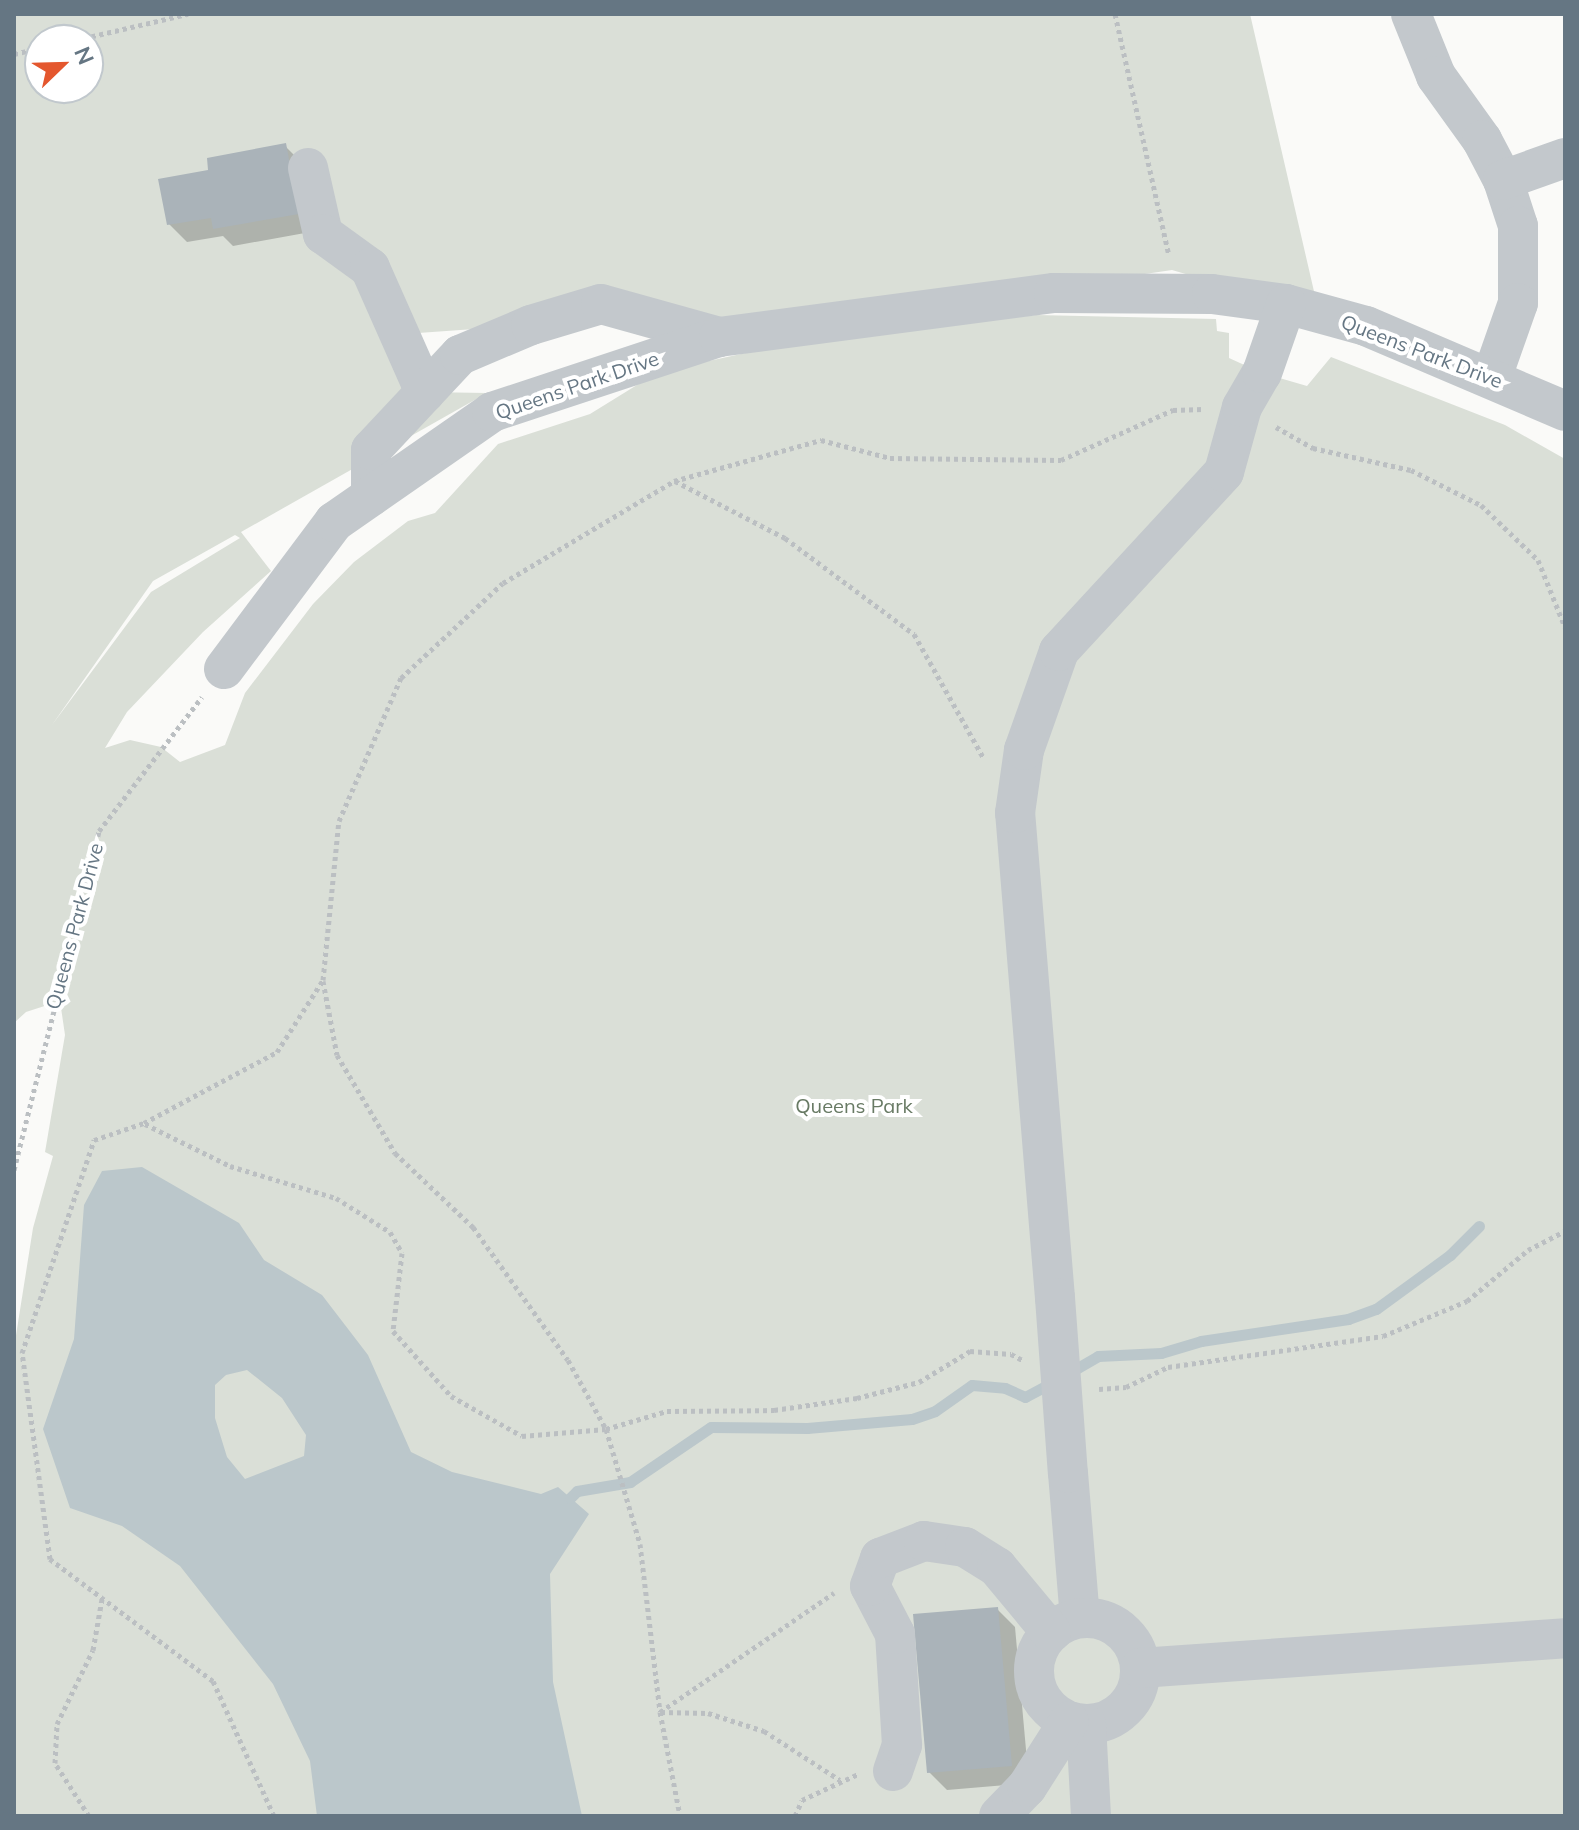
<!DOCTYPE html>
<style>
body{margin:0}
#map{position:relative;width:1579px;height:1830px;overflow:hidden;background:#fafaf8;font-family:Mulish,sans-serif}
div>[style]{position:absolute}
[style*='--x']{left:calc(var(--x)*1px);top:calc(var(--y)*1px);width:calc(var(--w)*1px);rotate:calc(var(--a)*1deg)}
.green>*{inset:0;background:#dadfd7}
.water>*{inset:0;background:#bbc7cb}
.shadow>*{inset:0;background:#0003}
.stream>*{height:11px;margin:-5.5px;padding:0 5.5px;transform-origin:5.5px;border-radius:5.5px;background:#bbc7cb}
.building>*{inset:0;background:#aab3b9}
.path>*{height:5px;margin-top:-2.5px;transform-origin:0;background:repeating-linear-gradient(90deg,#bbbfc2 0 4px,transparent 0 8px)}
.minor>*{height:40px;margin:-20px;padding:0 20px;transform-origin:20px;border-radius:20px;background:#c3c8cc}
.minor>.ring{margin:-20px;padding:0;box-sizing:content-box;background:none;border:40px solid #c3c8cc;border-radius:50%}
.minor-bridge>*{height:40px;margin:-20px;padding:0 20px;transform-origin:20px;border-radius:20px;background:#c3c8cc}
span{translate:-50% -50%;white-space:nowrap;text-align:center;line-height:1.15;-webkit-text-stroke:8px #fff;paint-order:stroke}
.street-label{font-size:20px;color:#657683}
.park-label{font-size:20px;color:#687a64}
.frame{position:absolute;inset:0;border:16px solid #657683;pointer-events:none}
.north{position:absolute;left:24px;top:24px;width:80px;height:80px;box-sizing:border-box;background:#fff;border:2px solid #c1c8cd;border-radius:50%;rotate:67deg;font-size:22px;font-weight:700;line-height:32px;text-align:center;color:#657683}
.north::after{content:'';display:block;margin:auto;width:28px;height:36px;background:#e4572e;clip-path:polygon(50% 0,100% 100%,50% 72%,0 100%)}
</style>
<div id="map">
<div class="green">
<div style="clip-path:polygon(evenodd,14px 14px,1250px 14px,1319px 313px,1172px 270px,719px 337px,601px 304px,531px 325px,404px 334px,425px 392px,487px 393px,241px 532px,271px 571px,203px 632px,127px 712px,105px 748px,130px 740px,161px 747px,180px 762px,225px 745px,245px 693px,313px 604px,354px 562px,408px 521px,435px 513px,498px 444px,590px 414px,658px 372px,805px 340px,1036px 315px,1216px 319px,1217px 331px,1229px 333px,1229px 358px,1262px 373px,1307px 386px,1331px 357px,1505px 425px,1565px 459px,1565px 1816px,14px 1816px,14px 1348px,33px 1228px,53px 1156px,45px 1152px,65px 1035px,60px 1001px,26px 1012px,14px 1023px,14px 14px,40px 40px,88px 40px,88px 88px,40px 88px,40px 40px,14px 14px,235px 535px,240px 538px,151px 592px,52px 725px,153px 581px,235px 535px)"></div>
</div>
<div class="water">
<div style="clip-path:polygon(evenodd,142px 1167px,239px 1223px,264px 1260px,322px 1295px,368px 1355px,411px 1452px,452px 1472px,541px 1494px,558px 1487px,589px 1514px,550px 1574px,553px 1682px,582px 1816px,317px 1816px,310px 1761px,273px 1684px,180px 1566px,122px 1526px,70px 1508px,43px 1429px,74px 1339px,84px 1205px,102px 1171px,142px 1167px,247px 1370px,282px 1398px,306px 1435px,304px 1456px,245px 1479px,227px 1457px,215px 1418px,215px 1385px,226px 1375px,247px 1370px)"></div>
</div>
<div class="shadow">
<div style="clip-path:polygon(285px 146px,303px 164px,316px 231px,233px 246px,223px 236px,187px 242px,169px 224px,211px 171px)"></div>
<div style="clip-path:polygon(997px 1609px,1015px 1627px,1029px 1783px,947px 1790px,929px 1772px)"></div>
</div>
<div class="stream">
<div style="--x:1074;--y:1370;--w:28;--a:-30"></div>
<div style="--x:1098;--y:1356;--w:63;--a:-2.7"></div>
<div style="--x:1161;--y:1353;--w:42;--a:-16.7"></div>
<div style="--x:1201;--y:1341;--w:149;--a:-8.5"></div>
<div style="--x:1348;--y:1319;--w:30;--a:-20"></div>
<div style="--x:1376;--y:1309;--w:92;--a:-36.1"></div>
<div style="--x:1450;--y:1255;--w:41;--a:-45"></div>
<div style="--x:570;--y:1498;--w:10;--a:-45"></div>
<div style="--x:577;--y:1491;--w:54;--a:-9.6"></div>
<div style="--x:630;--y:1482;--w:98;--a:-34.2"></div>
<div style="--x:711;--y:1427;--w:96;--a:0.6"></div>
<div style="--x:807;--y:1428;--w:105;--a:-4.9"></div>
<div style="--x:912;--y:1419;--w:24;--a:-19"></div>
<div style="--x:935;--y:1411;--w:45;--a:-35.1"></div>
<div style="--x:972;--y:1385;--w:33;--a:5"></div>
<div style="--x:1005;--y:1388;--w:22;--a:24"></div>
<div style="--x:1025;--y:1397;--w:21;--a:-28"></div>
</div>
<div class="building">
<div style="clip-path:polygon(286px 143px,299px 214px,213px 229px,211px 218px,167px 225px,158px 179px,208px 170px,207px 158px)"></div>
<div style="clip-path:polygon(998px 1607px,1012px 1766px,927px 1773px,913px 1614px)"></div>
</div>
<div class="path">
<div style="--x:1115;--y:14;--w:247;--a:77.4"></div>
<div style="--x:76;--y:40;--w:115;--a:-13.1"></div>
<div style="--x:14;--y:54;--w:27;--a:-13"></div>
<div style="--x:1276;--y:427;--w:43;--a:29.6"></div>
<div style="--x:1313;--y:448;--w:100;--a:12.7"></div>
<div style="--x:1411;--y:470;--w:78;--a:26.6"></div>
<div style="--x:1481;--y:505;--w:79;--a:44"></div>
<div style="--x:1538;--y:560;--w:72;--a:68.1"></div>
<div style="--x:675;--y:481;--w:124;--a:27.4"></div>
<div style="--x:785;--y:538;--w:161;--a:36.7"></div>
<div style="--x:914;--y:634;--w:141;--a:60.7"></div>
<div style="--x:323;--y:981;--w:75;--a:79.3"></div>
<div style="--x:337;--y:1055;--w:114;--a:59.4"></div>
<div style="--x:395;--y:1153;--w:108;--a:43.5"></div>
<div style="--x:473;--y:1227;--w:163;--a:54.5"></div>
<div style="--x:568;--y:1360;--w:79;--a:61.2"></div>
<div style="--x:606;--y:1429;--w:120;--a:73.5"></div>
<div style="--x:640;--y:1544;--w:169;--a:83.2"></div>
<div style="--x:660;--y:1712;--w:106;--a:79.1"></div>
<div style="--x:145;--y:1124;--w:95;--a:26.3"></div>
<div style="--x:230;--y:1166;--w:111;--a:16.8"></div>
<div style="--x:336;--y:1198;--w:64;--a:32.2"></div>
<div style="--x:390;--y:1232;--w:24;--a:60"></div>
<div style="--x:402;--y:1253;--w:79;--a:96.6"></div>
<div style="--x:393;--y:1331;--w:87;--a:48.3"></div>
<div style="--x:451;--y:1396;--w:81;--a:29.4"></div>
<div style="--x:522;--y:1436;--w:84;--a:-4.8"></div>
<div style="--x:606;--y:1429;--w:64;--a:-16.4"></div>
<div style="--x:667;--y:1411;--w:107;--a:-0.5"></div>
<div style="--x:774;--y:1410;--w:84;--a:-8.2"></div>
<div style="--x:857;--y:1398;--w:64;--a:-14.5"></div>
<div style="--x:919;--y:1382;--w:60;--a:-31.3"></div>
<div style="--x:970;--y:1351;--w:41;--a:4.2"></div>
<div style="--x:1011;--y:1354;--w:15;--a:28"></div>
<div style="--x:14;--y:1170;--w:349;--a:-75.9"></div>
<div style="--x:99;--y:831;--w:169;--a:-52.5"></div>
<div style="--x:1099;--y:1389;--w:27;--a:-4"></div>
<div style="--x:1126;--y:1387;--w:47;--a:-25.5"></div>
<div style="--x:1168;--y:1367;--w:217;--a:-8.2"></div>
<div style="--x:1383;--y:1336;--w:91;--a:-22.6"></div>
<div style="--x:1467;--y:1301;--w:80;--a:-39.9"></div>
<div style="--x:1528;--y:1250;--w:42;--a:-27.2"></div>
<div style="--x:660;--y:1712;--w:211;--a:-34.4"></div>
<div style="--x:661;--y:1712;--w:47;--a:1.2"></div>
<div style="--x:708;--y:1713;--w:59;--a:17.8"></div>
<div style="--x:764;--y:1731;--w:90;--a:32.8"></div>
<div style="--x:89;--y:1816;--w:63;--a:-122.7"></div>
<div style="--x:55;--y:1763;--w:39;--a:-87"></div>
<div style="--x:57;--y:1724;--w:82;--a:-64.1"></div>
<div style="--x:93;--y:1650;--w:52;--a:-80"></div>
<div style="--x:274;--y:1816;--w:148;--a:-114.3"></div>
<div style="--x:213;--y:1681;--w:204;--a:-143.2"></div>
<div style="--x:50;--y:1559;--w:208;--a:-97.7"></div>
<div style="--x:22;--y:1353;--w:225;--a:-71.3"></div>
<div style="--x:94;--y:1140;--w:53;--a:-18.8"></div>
<div style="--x:144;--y:1123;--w:151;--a:-28.1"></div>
<div style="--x:277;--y:1052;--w:85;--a:-57.4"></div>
<div style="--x:323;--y:980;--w:160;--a:-84.3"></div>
<div style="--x:339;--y:821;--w:156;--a:-66.6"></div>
<div style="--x:401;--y:678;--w:139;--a:-43"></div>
<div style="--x:503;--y:583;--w:199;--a:-30.8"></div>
<div style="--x:674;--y:481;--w:153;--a:-15.6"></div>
<div style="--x:821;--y:440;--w:71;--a:14.6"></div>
<div style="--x:890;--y:458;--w:171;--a:0.7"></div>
<div style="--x:1061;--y:460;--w:123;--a:-24.1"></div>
<div style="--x:1173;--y:410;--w:30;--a:-2"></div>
<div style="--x:795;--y:1816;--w:17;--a:-66"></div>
<div style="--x:802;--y:1800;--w:62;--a:-24.9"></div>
</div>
<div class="minor">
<div style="--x:1411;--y:14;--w:67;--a:68"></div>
<div style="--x:1436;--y:76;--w:79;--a:54.3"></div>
<div style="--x:1482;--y:140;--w:45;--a:62.3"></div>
<div style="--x:1503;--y:180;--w:48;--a:71.9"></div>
<div style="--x:1518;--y:226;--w:77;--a:90"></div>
<div style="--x:1518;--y:303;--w:78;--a:109.4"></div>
<div style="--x:308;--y:168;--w:68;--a:77.2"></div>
<div style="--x:323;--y:234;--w:58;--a:35.9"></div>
<div style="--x:370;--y:268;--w:136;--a:66.1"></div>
<div style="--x:1503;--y:180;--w:66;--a:-19.5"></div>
<div style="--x:371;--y:496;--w:46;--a:-90"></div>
<div style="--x:371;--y:450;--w:130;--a:-46.9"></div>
<div style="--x:460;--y:355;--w:77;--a:-22.9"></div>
<div style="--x:531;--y:325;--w:73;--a:-16.7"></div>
<div style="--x:601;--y:304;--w:123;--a:15.6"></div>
<div style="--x:224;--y:669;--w:184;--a:-53.2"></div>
<div style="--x:334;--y:522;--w:193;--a:-34.8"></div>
<div style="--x:492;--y:412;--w:239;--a:-18.3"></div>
<div style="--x:719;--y:337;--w:338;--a:-7.5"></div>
<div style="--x:1054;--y:293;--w:158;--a:0.4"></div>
<div style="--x:1212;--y:294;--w:75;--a:7.7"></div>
<div style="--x:1286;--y:304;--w:83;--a:15.4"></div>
<div style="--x:1366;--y:326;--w:216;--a:23.1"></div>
<div style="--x:1055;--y:1298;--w:487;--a:-94.7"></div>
<div style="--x:1015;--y:813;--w:64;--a:-81.9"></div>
<div style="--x:1024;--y:750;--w:105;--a:-70.5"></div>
<div style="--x:1059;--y:651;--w:243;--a:-47.3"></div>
<div style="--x:1224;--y:472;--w:67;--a:-74.5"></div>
<div style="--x:1242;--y:407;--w:39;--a:-60"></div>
<div style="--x:1262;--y:373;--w:73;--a:-70.8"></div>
<div style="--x:1068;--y:1473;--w:145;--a:85.3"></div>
<div class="ring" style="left:1034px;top:1618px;width:66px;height:66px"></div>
<div style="--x:1140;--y:1668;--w:426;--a:-4"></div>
<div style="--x:1086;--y:1724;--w:92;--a:86.9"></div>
<div style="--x:893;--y:1771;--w:28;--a:-71"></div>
<div style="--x:902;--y:1745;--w:111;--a:-93.6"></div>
<div style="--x:895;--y:1634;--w:54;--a:-117.5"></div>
<div style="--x:870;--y:1586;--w:30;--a:-70"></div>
<div style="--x:880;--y:1558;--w:47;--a:-21.1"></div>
<div style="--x:924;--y:1541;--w:41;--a:8.3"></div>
<div style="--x:965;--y:1547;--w:38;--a:32"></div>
<div style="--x:997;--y:1567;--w:85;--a:50.3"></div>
<div style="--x:999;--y:1816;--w:40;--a:-46"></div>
<div style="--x:1027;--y:1787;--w:78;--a:-57.5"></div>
</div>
<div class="minor-bridge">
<div style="--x:1055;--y:1298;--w:175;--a:85.8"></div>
</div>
<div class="street-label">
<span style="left:1422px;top:351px;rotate:21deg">Queens Park Drive</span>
<span style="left:577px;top:385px;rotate:-19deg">Queens Park Drive</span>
<span style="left:74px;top:926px;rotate:-75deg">Queens Park Drive</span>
</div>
<div class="park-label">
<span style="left:854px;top:1105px">Queens Park</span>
</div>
<div class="frame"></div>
<div class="north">N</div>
</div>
